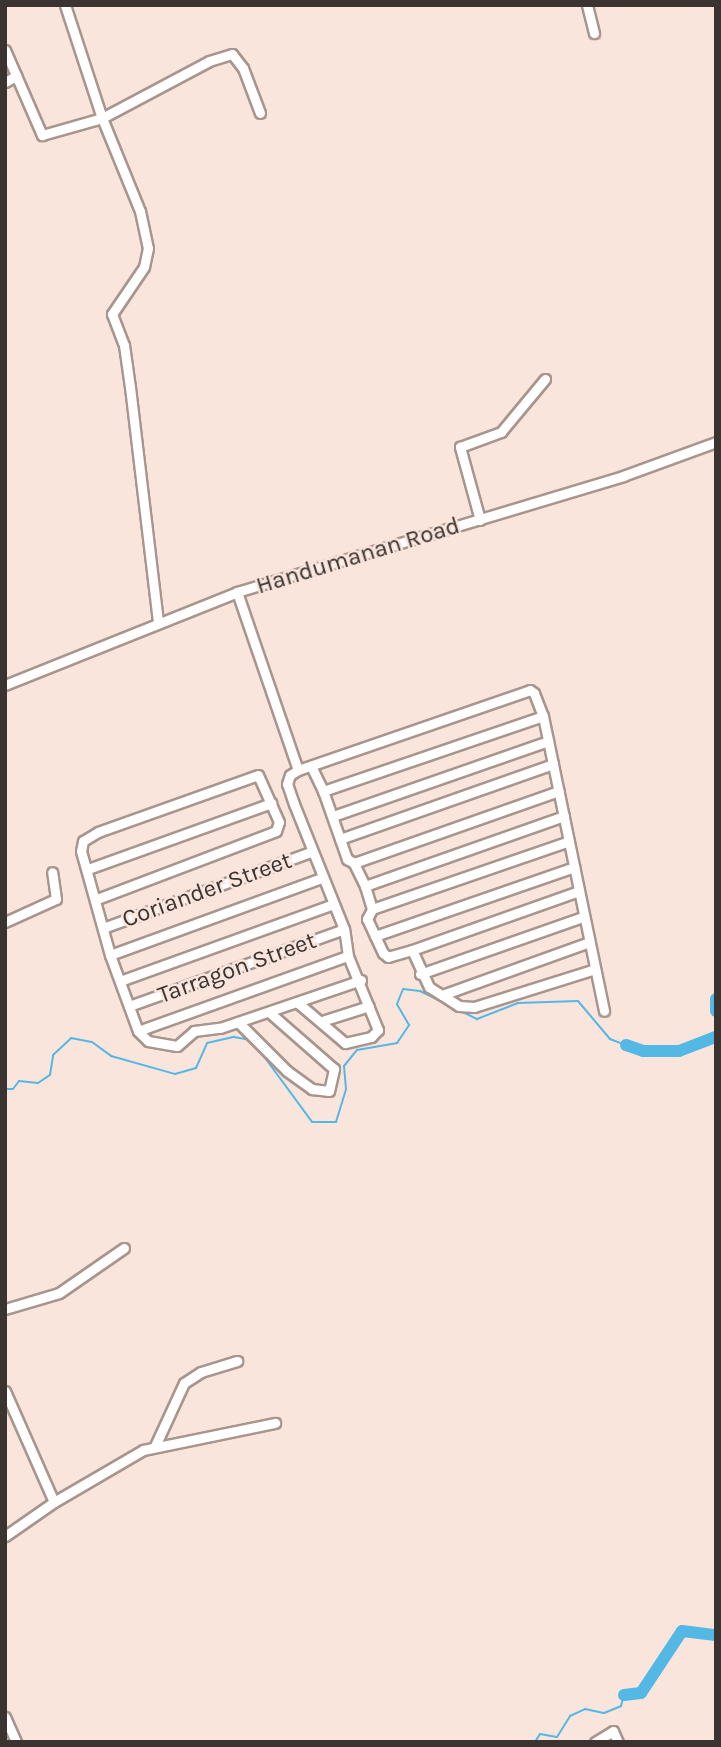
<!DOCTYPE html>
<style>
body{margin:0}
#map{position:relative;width:721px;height:1747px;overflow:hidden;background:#fae5dc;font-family:Karla,sans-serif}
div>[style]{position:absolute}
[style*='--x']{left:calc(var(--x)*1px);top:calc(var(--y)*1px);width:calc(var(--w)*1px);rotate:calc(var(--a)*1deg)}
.stream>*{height:2px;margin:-1px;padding:0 1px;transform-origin:1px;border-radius:1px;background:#54b8e5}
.river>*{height:12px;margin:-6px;padding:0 6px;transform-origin:6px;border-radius:6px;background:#54b8e5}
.roads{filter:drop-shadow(2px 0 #a8958d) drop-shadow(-2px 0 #a8958d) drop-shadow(0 2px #a8958d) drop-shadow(0 -2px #a8958d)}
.minor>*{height:9px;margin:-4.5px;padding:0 4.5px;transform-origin:4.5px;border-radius:4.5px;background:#fff}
span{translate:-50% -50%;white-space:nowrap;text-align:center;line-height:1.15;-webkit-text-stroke:5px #fae5dc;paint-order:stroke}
.street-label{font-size:24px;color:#3b3330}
.frame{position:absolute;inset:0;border:7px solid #3b3330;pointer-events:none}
</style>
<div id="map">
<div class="stream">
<div style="--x:257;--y:1047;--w:93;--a:53.7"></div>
<div style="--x:312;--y:1122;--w:24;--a:0"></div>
<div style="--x:336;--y:1122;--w:34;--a:-73"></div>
<div style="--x:346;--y:1089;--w:23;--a:-95"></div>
<div style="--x:344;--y:1066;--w:21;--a:-51"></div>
<div style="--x:357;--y:1050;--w:41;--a:-9.9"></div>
<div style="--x:397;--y:1043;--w:22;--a:-56"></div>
<div style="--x:409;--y:1025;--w:24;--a:-120"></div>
<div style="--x:397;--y:1004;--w:16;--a:-68"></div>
<div style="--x:403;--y:989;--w:17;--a:7"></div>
<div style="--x:420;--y:991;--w:64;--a:26.2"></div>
<div style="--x:477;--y:1019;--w:44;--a:-21.3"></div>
<div style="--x:518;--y:1003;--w:60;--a:-1.9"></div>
<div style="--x:578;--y:1001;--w:50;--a:49.9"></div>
<div style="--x:610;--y:1039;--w:17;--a:21"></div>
<div style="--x:5;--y:1089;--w:8;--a:0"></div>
<div style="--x:13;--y:1089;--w:10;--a:-53"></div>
<div style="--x:19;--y:1081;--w:19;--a:6"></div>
<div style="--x:38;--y:1083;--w:14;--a:-34"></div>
<div style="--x:50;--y:1075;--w:20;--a:-81"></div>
<div style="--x:53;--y:1055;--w:25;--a:-43"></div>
<div style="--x:71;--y:1038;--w:21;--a:11"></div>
<div style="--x:92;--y:1042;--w:24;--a:36"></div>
<div style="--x:111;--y:1056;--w:66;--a:15.7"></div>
<div style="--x:175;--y:1074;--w:22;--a:-16"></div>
<div style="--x:196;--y:1068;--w:27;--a:-66"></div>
<div style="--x:207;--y:1043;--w:28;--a:-13"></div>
<div style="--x:234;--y:1037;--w:17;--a:10"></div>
<div style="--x:535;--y:1742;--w:9;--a:-58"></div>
<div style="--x:540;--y:1734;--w:17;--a:10"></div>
<div style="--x:557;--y:1737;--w:25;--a:-58"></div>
<div style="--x:570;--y:1716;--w:17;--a:-25"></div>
<div style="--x:585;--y:1709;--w:19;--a:12"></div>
<div style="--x:604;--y:1713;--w:18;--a:-22"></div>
<div style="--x:621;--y:1706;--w:11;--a:-75"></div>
</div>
<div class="river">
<div style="--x:716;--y:999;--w:12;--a:90"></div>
<div style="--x:626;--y:1045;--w:18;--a:19"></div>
<div style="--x:643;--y:1051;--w:36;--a:0"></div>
<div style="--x:679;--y:1051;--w:40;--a:-21"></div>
<div style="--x:624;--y:1695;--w:17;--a:-7"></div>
<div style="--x:641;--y:1693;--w:74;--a:-56.5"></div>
<div style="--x:682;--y:1631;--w:34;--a:7"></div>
</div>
<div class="roads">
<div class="minor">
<div style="--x:65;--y:5;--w:119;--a:71.9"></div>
<div style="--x:102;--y:118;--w:121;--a:-28"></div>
<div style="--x:209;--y:61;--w:24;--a:-17"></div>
<div style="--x:232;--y:54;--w:18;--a:52"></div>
<div style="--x:243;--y:68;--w:48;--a:69.3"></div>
<div style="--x:587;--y:5;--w:29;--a:76"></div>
<div style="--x:5;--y:50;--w:93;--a:66.5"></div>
<div style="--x:42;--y:135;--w:62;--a:-15.8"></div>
<div style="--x:102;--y:118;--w:100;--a:67.8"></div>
<div style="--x:140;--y:211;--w:38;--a:78"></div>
<div style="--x:148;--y:248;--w:19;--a:102"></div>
<div style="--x:144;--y:267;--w:57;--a:124.2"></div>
<div style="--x:112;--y:314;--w:33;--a:69"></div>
<div style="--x:124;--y:345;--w:42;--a:81.9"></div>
<div style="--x:130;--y:387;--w:238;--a:83.2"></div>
<div style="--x:5;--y:82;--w:13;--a:-29"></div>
<div style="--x:480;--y:520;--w:76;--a:-105.3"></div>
<div style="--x:460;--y:447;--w:44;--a:-20.1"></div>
<div style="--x:501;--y:432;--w:69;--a:-50.3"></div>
<div style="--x:237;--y:592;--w:188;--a:71.1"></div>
<div style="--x:298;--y:770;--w:245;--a:-19"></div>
<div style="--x:530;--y:690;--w:5;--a:37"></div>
<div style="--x:534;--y:693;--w:25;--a:69"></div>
<div style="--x:543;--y:716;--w:301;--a:78.3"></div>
<div style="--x:5;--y:685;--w:250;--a:-21.8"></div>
<div style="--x:237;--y:592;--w:403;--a:-16.7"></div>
<div style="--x:623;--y:476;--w:99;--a:-20.1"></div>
<div style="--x:311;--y:766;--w:28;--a:64"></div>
<div style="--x:333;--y:816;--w:228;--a:-19.2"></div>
<div style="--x:340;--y:839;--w:226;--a:-19.4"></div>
<div style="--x:354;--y:863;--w:217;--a:-19.4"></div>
<div style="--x:88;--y:869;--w:195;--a:-19.8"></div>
<div style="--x:365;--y:886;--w:211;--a:-19.4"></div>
<div style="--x:579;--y:891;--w:177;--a:160.5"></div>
<div style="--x:412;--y:950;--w:41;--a:65.3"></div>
<div style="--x:429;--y:987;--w:15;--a:32"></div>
<div style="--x:442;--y:995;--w:156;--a:-19.8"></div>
<div style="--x:97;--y:899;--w:191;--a:-20.8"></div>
<div style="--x:276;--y:831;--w:9;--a:-72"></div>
<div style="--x:279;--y:822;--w:51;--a:-114.1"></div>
<div style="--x:258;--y:775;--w:170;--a:160.4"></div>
<div style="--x:98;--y:832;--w:17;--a:149"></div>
<div style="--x:83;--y:841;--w:10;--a:101"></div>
<div style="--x:81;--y:851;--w:108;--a:74.4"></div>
<div style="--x:110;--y:955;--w:81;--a:69.8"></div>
<div style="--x:138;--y:1031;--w:223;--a:-19.7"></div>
<div style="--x:372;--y:909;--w:208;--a:-19"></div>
<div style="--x:5;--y:922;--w:56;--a:-24.3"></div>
<div style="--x:56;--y:899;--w:27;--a:-98"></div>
<div style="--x:103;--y:928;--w:221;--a:-20.1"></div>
<div style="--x:375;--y:936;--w:211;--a:-19.1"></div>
<div style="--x:412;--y:950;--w:25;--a:164"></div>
<div style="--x:388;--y:957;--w:6;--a:-141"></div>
<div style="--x:383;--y:953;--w:38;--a:-115"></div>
<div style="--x:367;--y:919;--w:11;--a:-63"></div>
<div style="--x:372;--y:909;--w:24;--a:-107"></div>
<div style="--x:365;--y:886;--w:25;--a:-116"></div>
<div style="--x:354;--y:863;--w:8;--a:-150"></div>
<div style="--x:347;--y:859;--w:72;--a:-109.4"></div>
<div style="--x:323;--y:791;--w:232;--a:-18.8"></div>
<div style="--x:110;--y:955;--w:225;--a:-20"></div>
<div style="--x:420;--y:974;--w:173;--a:-19.3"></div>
<div style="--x:120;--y:981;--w:227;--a:-19.8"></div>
<div style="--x:442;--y:995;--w:20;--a:33"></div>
<div style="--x:459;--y:1006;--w:15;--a:4"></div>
<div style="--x:474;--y:1007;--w:127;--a:-17.4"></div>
<div style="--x:298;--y:1003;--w:62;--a:40.4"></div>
<div style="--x:345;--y:1043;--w:27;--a:-13"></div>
<div style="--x:371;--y:1037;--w:10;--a:-45"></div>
<div style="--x:378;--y:1030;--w:80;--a:-112.1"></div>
<div style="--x:348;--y:956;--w:27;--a:-98"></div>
<div style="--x:344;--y:929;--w:135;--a:-111.8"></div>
<div style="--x:294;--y:804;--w:21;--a:-109"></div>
<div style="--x:287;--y:784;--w:9;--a:-72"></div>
<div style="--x:290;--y:775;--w:9;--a:-32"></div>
<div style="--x:129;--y:1006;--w:228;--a:-19.7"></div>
<div style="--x:322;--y:1021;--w:49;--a:-17.7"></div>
<div style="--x:238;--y:1022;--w:69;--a:45"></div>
<div style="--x:287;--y:1071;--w:31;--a:36"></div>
<div style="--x:312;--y:1089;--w:17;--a:7"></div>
<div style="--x:329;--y:1091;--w:23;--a:-77"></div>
<div style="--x:334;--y:1069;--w:86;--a:-138.8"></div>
<div style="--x:138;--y:1031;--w:14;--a:45"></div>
<div style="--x:148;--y:1041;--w:29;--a:10"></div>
<div style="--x:177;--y:1046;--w:23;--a:-41"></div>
<div style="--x:194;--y:1031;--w:26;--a:-7"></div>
<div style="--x:220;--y:1028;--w:149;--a:-18.8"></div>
<div style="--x:5;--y:1309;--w:56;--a:-16.5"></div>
<div style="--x:59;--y:1293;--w:79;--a:-34.7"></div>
<div style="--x:5;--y:1391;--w:121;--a:66.2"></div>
<div style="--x:54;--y:1502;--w:60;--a:145.2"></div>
<div style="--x:155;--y:1446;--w:69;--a:-65.3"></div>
<div style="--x:184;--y:1383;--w:20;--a:-33"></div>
<div style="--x:201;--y:1372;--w:38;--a:-17"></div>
<div style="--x:54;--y:1502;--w:103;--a:-30.3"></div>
<div style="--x:143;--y:1450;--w:135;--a:-11.6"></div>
<div style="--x:5;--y:1717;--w:27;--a:66"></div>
<div style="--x:595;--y:1742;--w:21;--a:-31"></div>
<div style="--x:613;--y:1731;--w:12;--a:66"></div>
</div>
</div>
<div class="street-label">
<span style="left:358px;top:556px;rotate:-17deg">Handumanan Road</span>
<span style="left:207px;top:890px;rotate:-20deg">Coriander Street</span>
<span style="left:237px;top:968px;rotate:-20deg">Tarragon Street</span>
</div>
<div class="frame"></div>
</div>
